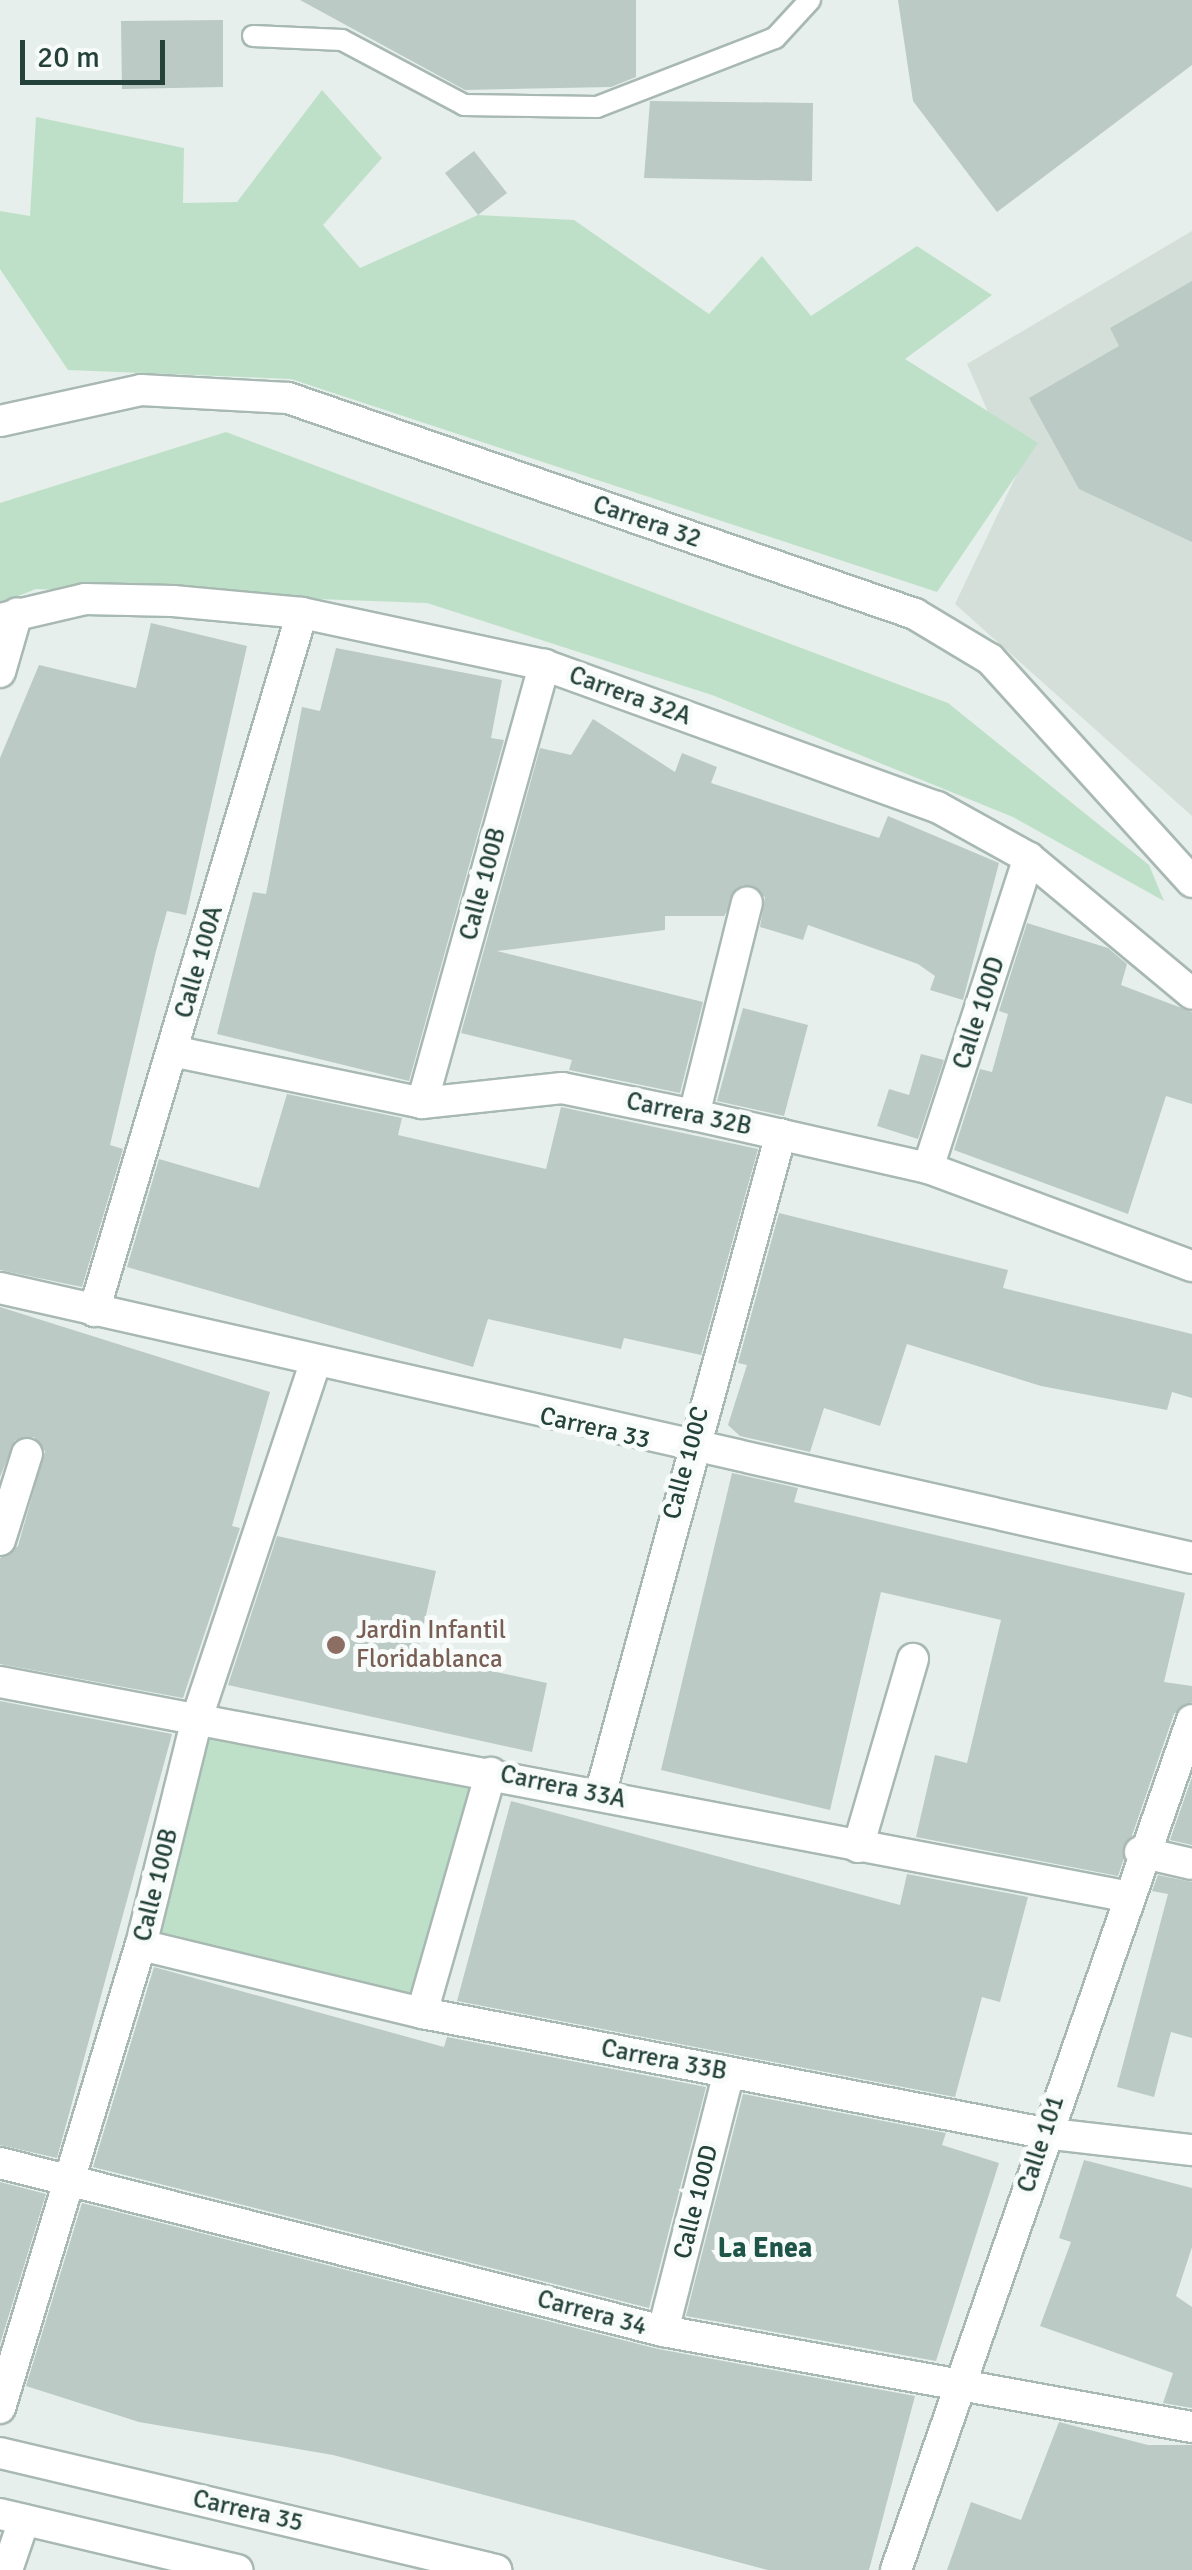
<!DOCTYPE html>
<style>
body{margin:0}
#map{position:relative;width:1192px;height:2570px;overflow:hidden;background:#e6efeb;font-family:Signika,sans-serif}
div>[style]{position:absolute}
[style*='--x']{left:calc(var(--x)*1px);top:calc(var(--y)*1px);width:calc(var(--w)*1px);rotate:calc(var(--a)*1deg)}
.built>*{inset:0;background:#d4dfda}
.green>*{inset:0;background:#bfe0c8}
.building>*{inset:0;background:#bbcac4}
.roads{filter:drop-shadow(2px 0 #a8b8b2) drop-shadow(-2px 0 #a8b8b2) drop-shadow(0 2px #a8b8b2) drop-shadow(0 -2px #a8b8b2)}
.service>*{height:20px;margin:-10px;padding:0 10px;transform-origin:10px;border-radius:10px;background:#fff}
.minor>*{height:30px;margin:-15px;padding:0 15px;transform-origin:15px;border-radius:15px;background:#fff}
.tertiary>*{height:30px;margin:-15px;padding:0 15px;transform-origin:15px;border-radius:15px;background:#fff}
.secondary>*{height:30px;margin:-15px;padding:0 15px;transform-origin:15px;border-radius:15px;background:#fff}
.dots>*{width:28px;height:28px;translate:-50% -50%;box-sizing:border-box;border:5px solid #f7fbf9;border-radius:50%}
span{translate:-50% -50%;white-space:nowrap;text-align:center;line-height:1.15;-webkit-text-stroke:10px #f7fbf9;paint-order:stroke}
.street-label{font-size:25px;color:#24423a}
.education-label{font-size:25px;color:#785e54}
.left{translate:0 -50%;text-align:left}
.neighbourhood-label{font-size:28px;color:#1f5548;font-weight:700}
.scale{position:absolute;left:20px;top:40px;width:145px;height:45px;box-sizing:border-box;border:5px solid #24423a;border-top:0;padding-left:12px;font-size:30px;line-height:35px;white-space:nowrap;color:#24423a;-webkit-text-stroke:8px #f7fbf9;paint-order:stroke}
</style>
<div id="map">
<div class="built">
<div style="clip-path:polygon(1192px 231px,1192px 816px,955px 604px,1016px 476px,967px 364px)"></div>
</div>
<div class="green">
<div style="clip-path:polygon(322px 90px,382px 158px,323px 225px,360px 268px,478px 215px,574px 220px,709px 314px,762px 256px,811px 316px,917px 246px,992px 295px,905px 359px,1038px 443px,937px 592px,291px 379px,68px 370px,0 269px,0 211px,30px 216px,36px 117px,184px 148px,183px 203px,237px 202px)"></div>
<div style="clip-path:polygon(226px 432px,948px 703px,1149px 865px,1164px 901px,1013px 817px,712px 695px,427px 603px,36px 589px,0 603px,0 503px)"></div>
<div style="clip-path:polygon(198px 1715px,491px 1773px,422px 2013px,141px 1945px)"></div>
</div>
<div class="building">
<div style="clip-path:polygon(300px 0,636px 0,636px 77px,611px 87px,465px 90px)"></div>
<div style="clip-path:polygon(898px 0,1192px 0,1192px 65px,997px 212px,913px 101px)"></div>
<div style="clip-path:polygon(223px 20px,223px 87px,122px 89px,121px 21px)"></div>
<div style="clip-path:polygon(650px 101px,813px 103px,812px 181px,644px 178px)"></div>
<div style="clip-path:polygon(474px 151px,507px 193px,478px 215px,445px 173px)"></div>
<div style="clip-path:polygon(1192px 281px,1192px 542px,1079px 489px,1029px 398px,1119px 346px,1110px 328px)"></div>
<div style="clip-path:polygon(151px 623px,247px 646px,186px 915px,167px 911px,156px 951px,110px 1145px,123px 1149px,82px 1287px,0 1270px,0 758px,39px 665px,136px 688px)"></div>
<div style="clip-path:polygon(336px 648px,502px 680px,491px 738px,504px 740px,409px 1081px,217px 1034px,253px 892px,266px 894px,302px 707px,320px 711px)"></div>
<div style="clip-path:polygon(593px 719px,675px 772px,682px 753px,717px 767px,711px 783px,879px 838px,888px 816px,999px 863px,963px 1000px,930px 990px,935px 976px,918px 964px,808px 925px,803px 940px,760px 927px,765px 897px,743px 885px,724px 916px,665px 916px,665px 930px,497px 951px,703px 1002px,680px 1093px,569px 1070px,572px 1060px,461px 1033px,540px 748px,571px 755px)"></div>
<div style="clip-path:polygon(1027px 923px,1108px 948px,1127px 964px,1121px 985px,1192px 1012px,1192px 1104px,1166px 1096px,1128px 1214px,954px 1150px,980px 1069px,992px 1072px,1008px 1014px,999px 1011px)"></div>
<div style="clip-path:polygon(743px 1008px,808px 1025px,784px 1116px,717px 1101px)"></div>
<div style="clip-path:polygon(921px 1054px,944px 1060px,918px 1139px,877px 1126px,889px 1089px,909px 1095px)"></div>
<div style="clip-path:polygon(287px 1094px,402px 1118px,398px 1135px,546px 1169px,561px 1107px,758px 1149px,701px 1355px,624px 1338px,621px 1349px,488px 1319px,473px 1367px,127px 1267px,159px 1159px,259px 1188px)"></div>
<div style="clip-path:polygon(779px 1213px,1008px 1270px,1003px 1288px,1192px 1334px,1192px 1398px,1172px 1392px,1167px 1410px,1041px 1386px,907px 1344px,880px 1426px,824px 1408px,810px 1452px,740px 1436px,728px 1425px,747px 1365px,738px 1363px)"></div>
<div style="clip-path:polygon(0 1307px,270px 1392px,232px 1526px,240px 1528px,183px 1698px,0 1664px,0 1558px,18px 1546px,45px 1451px,34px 1437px,15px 1440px,0 1477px)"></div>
<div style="clip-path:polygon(732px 1473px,798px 1488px,794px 1502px,1185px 1593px,1164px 1682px,1192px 1686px,1192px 1702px,1174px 1714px,1118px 1876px,916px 1837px,935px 1755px,967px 1763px,1001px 1620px,933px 1604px,881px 1592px,830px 1810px,661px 1770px)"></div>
<div style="clip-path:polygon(277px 1536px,436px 1571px,417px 1655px,547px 1683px,532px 1752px,228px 1685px)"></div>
<div style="clip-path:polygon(0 1701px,172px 1734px,57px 2158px,0 2145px)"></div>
<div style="clip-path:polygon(1192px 1777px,1192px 1845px,1170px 1840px)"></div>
<div style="clip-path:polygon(511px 1801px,900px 1905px,907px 1874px,1028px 1897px,1000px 2002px,982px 1997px,955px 2097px,457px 2001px)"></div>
<div style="clip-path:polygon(1158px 1875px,1192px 1882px,1192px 2038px,1171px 2032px,1154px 2097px,1117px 2087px,1168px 1894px,1152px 1891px)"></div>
<div style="clip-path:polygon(154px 1967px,444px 2047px,447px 2037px,706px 2087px,649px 2308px,93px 2167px)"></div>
<div style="clip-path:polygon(743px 2094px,946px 2133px,942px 2145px,999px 2163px,936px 2361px,686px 2316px)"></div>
<div style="clip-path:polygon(1084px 2160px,1192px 2188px,1192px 2247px,1176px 2296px,1192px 2307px,1192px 2408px,1163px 2403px,1173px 2373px,1040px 2326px,1071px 2242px,1059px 2238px)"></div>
<div style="clip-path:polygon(0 2182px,46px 2194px,0 2344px)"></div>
<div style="clip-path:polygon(82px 2203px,658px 2349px,915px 2396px,869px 2570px,768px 2570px,333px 2455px,139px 2422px,26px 2386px)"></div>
<div style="clip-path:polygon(1059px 2422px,1148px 2445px,1192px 2445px,1192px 2570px,947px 2570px,971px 2502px,1021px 2520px)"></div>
</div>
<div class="roads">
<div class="service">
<div style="--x:253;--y:36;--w:89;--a:2.6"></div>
<div style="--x:342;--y:40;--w:138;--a:28"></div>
<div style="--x:464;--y:105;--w:133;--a:0.9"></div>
<div style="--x:597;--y:107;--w:191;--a:-21.2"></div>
<div style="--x:775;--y:38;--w:52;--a:-47.4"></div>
</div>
<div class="minor">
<div style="--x:0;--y:619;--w:87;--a:-13.2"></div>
<div style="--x:85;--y:599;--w:88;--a:1.3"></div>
<div style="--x:173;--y:601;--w:130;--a:5.3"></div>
<div style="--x:302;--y:613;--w:248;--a:12.1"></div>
<div style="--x:544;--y:665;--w:418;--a:19.9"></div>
<div style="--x:937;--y:807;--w:105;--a:29"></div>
<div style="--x:1029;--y:858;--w:212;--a:39.8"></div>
<div style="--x:0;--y:672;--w:61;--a:-73.9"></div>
<div style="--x:172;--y:1051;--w:255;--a:11.7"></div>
<div style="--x:422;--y:1103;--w:141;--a:-6.1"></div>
<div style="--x:562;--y:1088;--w:135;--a:11.6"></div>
<div style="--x:694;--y:1115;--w:240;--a:12.8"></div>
<div style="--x:928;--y:1168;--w:282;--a:20.4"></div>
<div style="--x:422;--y:1103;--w:455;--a:-74.4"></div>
<div style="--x:694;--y:1115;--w:219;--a:-76"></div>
<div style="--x:928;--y:1168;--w:326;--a:-72"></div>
<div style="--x:0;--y:1288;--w:1222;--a:12.76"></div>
<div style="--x:94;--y:1311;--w:728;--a:-73.41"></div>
<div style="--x:0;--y:1540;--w:90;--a:-72.6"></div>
<div style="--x:0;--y:1682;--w:1145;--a:10.77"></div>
<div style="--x:600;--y:1795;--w:685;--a:-74.69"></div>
<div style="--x:858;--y:1847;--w:196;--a:-73.7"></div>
<div style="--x:1140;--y:1852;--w:53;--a:13"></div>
<div style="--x:141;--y:1945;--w:289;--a:13.6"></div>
<div style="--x:422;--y:2013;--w:633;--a:10.92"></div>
<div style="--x:1044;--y:2133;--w:149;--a:6.6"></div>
<div style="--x:422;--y:2013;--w:250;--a:-74"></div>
<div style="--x:0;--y:2163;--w:684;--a:14.22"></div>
<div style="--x:663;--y:2331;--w:538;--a:10.29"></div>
<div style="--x:663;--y:2331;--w:266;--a:-75.7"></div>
<div style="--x:0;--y:2408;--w:484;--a:-73.1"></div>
<div style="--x:141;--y:1945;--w:237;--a:-76.1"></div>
<div style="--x:198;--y:1715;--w:371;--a:-71.6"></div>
<div style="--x:7;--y:2570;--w:53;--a:-71.2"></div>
<div style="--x:896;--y:2570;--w:900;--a:-70.8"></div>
</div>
<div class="tertiary">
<div style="--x:0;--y:2453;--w:510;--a:13.27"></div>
<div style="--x:0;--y:2514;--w:244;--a:13.3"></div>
</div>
<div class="secondary">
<div style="--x:0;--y:421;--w:144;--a:-12.4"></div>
<div style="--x:141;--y:390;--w:147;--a:3.1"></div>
<div style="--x:288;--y:398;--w:663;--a:19.01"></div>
<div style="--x:915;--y:614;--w:87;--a:31"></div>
<div style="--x:990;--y:659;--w:301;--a:47.8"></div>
</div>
</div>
<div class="dots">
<div style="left:336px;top:1645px;background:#8d6e63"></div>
</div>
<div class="street-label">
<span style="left:647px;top:522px;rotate:19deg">Carrera 32</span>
<span style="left:630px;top:696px;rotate:20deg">Carrera 32A</span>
<span style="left:483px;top:884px;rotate:-75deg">Calle 100B</span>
<span style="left:199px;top:962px;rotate:-74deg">Calle 100A</span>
<span style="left:979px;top:1013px;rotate:-72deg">Calle 100D</span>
<span style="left:689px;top:1114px;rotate:12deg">Carrera 32B</span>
<span style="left:595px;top:1428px;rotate:13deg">Carrera 33</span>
<span style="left:686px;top:1463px;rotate:-75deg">Calle 100C</span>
<span style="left:563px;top:1787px;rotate:12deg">Carrera 33A</span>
<span style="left:156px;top:1885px;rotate:-76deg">Calle 100B</span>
<span style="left:664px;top:2060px;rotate:11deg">Carrera 33B</span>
<span style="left:1041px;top:2144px;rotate:-72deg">Calle 101</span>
<span style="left:696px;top:2202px;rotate:-76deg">Calle 100D</span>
<span style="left:592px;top:2313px;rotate:15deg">Carrera 34</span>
<span style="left:248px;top:2511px;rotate:13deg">Carrera 35</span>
</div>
<div class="education-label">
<span class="left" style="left:356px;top:1645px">Jardin Infantil<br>Floridablanca</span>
</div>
<div class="neighbourhood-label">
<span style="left:765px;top:2248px">La Enea</span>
</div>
<div class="scale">20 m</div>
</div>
